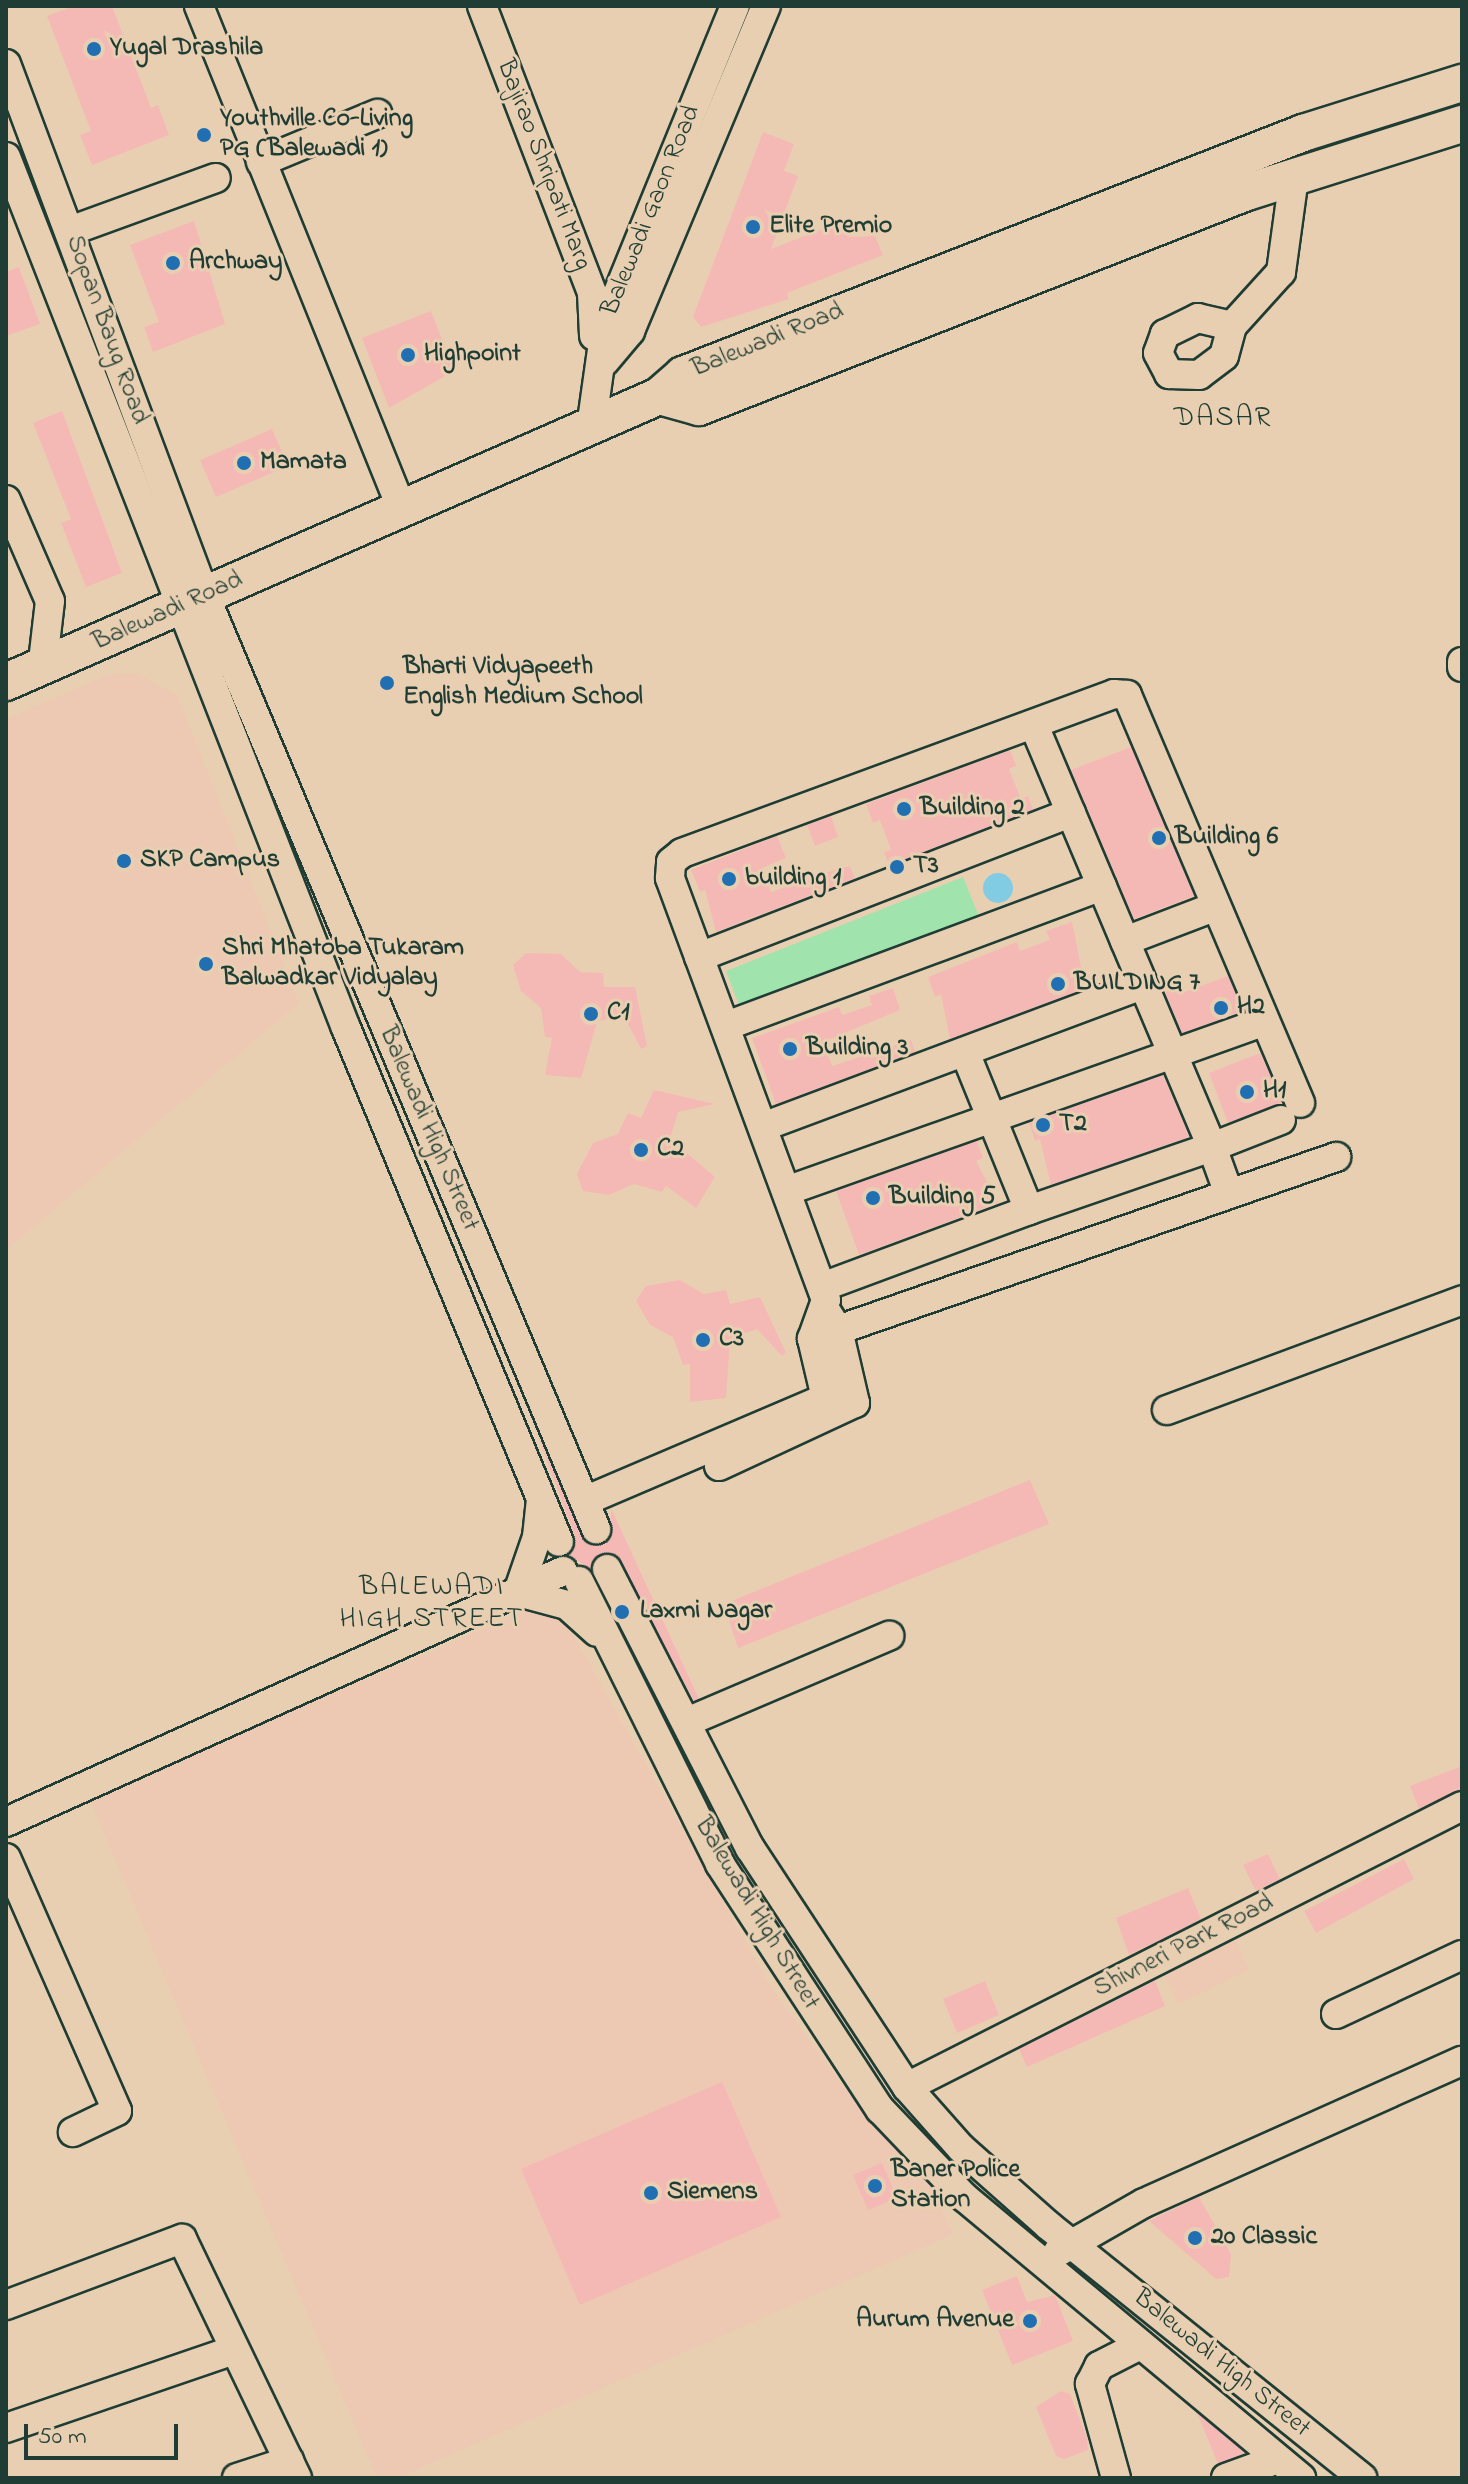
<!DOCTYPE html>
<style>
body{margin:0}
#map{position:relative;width:1468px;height:2484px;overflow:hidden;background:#e9cfb1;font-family:"Indie Flower",sans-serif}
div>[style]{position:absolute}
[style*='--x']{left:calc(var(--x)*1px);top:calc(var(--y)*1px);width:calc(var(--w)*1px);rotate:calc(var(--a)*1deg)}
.built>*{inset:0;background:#edc8b2}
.green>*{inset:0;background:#a1e3ad}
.water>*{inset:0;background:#82cce3}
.round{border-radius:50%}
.building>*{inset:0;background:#f5b9b5}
.roads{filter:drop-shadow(2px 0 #1f3d34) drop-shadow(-2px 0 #1f3d34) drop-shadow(0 2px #1f3d34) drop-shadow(0 -2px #1f3d34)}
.minor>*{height:28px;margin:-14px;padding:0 14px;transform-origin:14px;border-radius:14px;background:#e9cfb1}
.major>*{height:36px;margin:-18px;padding:0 18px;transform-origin:18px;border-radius:18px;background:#e9cfb1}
.dots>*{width:22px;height:22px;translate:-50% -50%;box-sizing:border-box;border:4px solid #e9cfb1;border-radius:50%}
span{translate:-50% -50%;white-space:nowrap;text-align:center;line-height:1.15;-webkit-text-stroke:6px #e9cfb1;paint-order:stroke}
.poi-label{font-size:26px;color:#1f3d34;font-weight:700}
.left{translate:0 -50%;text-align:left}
.right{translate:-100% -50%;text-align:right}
.street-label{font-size:26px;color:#1f3d34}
.neighbourhood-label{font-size:28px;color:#1f3d34;letter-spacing:2px}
.frame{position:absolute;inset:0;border:8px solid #1f3d34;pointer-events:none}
.scale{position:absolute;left:24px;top:2424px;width:154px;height:36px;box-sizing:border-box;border:4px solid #1f3d34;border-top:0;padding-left:10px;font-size:24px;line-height:28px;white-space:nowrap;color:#1f3d34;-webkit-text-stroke:6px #e9cfb1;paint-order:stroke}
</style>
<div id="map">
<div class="built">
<div style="clip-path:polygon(136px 673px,177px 695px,299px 1003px,6px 1250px,6px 719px,108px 675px)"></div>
<div style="clip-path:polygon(528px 1610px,553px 1612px,567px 1624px,772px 1989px,847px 2092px,928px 2183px,954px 2234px,397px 2478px,377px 2478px,89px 1798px)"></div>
<div style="clip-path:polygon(1235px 1938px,1249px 1970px,1178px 2004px,1163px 1972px)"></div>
</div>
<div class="green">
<div style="clip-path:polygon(963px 877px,980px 919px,742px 1013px,726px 971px)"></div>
</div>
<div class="water">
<div class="round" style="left:983px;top:873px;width:30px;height:30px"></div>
</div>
<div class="building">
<div style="clip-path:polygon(74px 6px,112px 6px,151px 108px,158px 105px,169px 135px,92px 165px,80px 135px,91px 131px,47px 16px)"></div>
<div style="clip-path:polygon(763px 132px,794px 144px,784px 171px,798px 176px,771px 249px,843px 221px,849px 237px,875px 236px,883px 255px,787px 293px,789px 299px,701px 327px,693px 317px)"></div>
<div style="clip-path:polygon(194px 221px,225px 324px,153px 352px,144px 327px,159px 322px,130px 245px)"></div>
<div style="clip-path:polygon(19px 267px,40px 324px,6px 336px,6px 272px)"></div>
<div style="clip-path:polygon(431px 311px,454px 371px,389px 408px,362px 338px)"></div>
<div style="clip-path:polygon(62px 411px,122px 573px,86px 587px,61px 523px,71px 519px,33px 423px)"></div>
<div style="clip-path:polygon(272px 429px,288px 466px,216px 497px,200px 460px)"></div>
<div style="clip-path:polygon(1131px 747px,1194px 896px,1134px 919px,1071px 770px)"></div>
<div style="clip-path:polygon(1010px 750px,1016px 766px,1009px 769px,1021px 799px,1028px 796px,1033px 810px,889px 865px,884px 852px,891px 850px,880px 820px,873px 823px,866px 804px)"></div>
<div style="clip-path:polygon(831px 816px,838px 837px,815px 846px,807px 825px)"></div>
<div style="clip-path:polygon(777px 836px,786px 858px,762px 868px,771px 892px,843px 867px,850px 867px,855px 878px,716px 932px,705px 890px,700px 892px,691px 870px)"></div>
<div style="clip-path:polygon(1072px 922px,1083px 977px,1090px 974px,1094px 985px,950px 1039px,941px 994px,935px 997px,928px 977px,1017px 942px,1020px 951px,1050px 940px,1046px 931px)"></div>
<div style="clip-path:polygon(526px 953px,561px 954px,580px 972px,603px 973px,604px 987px,635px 987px,647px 1046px,641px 1049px,625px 1018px,607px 1019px,597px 1022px,581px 1078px,545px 1075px,552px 1038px,545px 1037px,541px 1008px,521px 991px,513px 965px)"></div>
<div style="clip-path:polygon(1228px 976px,1243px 1011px,1182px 1033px,1165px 992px,1177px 988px,1179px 994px)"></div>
<div style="clip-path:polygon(893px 988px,900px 1010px,823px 1042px,832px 1066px,911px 1040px,915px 1052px,776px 1104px,752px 1038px,839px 1007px,842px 1015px,872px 1005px,869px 996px)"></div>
<div style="clip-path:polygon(1260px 1053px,1282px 1103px,1228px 1123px,1209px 1073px)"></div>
<div style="clip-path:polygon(1163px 1075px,1189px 1137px,1051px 1185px,1040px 1139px,1035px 1141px,1029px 1123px)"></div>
<div style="clip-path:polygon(654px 1090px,715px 1104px,678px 1112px,670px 1139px,715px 1177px,696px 1208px,666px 1186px,662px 1192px,634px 1184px,609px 1195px,583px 1191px,577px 1174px,593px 1143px,618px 1134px,628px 1113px,641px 1118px)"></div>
<div style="clip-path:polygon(977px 1141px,983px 1158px,976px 1161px,998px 1203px,859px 1255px,836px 1191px)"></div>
<div style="clip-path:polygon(680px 1280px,704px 1294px,726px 1290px,730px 1304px,760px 1297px,786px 1353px,782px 1356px,757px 1329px,730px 1339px,726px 1398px,690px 1402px,690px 1364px,683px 1365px,673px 1337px,650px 1325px,636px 1301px,646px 1286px)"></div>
<div style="clip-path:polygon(536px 1431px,586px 1543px,610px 1539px,611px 1508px,699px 1699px,694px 1701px,617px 1555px,600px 1554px,590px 1569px,569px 1555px,575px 1536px)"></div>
<div style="clip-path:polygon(1030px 1480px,1049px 1524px,738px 1648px,724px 1604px)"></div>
<div style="clip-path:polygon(1462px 1766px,1462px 1789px,1419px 1809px,1410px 1786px)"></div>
<div style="clip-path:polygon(1268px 1854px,1280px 1879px,1256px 1891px,1243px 1865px)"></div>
<div style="clip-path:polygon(1404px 1859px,1414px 1879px,1316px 1933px,1304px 1911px)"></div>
<div style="clip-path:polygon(1188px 1888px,1201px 1919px,1129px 1955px,1116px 1918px)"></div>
<div style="clip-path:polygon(985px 1981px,999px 2015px,957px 2033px,943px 1999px)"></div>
<div style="clip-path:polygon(1155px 1981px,1165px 2006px,1027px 2067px,1019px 2049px)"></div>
<div style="clip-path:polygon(722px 2082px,781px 2217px,580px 2305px,521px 2169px)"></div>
<div style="clip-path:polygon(882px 2163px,897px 2198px,868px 2210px,853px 2175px)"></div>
<div style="clip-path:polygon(1199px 2197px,1231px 2254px,1229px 2277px,1216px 2279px,1149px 2221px)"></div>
<div style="clip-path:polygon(1017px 2276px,1027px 2302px,1055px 2295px,1073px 2341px,1012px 2365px,982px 2290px)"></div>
<div style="clip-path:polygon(1061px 2391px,1070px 2394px,1087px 2438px,1088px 2450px,1064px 2459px,1056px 2456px,1036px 2407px)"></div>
<div style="clip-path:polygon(1197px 2413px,1245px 2453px,1218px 2464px)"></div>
</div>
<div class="roads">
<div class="minor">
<div style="--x:199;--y:6;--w:540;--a:68.04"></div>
<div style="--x:482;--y:6;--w:307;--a:69"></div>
<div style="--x:592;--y:293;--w:43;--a:87.3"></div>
<div style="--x:6;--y:64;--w:568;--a:69.49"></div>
<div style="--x:205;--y:596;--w:1012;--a:67.26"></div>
<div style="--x:6;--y:157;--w:935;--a:68.68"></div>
<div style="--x:346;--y:1028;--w:556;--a:67.49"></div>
<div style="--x:261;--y:162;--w:126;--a:-22.5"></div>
<div style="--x:70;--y:231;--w:155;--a:-20"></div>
<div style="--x:1232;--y:326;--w:35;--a:-167"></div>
<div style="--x:1198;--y:318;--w:37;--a:154"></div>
<div style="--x:1165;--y:334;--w:20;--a:110"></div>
<div style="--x:1158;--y:353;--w:24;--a:62"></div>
<div style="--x:1169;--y:374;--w:30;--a:2"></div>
<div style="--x:1199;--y:375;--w:31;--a:-37"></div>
<div style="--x:1224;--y:356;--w:31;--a:-75"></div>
<div style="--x:1232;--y:326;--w:73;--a:-47.8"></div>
<div style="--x:1281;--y:272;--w:96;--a:-82.2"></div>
<div style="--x:605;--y:361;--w:39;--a:-50"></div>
<div style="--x:630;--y:331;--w:352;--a:-67.3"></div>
<div style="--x:592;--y:421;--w:100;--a:-82"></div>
<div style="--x:606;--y:322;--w:341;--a:-67.8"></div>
<div style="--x:6;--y:500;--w:110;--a:66.5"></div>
<div style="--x:50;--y:601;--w:69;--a:96.6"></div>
<div style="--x:1462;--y:662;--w:5;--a:90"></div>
<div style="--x:1125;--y:941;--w:95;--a:-20.9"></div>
<div style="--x:699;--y:957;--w:399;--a:-21.2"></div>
<div style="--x:726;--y:1026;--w:401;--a:-20.4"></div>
<div style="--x:765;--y:1126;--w:403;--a:-20.5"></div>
<div style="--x:789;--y:1190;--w:503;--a:-19.52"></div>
<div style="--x:1229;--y:1194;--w:50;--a:-109.9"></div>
<div style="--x:1212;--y:1147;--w:74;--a:-21.4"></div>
<div style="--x:1029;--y:1210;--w:194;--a:-19"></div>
<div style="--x:1212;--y:1147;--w:459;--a:-112.9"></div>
<div style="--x:822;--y:1287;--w:221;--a:-20.4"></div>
<div style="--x:1029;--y:1210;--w:170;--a:-112.1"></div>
<div style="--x:812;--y:1339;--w:555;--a:-19.15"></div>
<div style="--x:1167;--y:1410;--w:315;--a:-20.4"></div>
<div style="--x:719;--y:1466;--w:150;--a:-24.9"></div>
<div style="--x:855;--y:1403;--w:75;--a:-103.1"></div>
<div style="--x:838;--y:1330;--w:19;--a:-122"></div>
<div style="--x:587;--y:1500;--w:260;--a:-23.1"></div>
<div style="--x:826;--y:1398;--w:61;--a:-103.3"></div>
<div style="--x:812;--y:1339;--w:41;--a:-70.3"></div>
<div style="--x:826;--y:1300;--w:450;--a:-110.3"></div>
<div style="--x:670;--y:878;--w:16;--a:-86"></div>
<div style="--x:671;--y:862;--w:14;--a:-39"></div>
<div style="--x:682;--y:853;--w:460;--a:-20.2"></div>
<div style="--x:1114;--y:694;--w:13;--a:4"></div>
<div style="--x:1127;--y:695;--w:443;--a:67"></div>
<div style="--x:607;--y:1569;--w:314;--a:62.9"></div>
<div style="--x:750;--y:1848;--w:286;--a:56.7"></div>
<div style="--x:907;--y:2087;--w:81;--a:48.5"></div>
<div style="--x:961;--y:2148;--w:118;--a:41.6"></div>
<div style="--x:1049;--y:2226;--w:402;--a:38.8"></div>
<div style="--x:579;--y:1581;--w:316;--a:63.5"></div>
<div style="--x:720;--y:1864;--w:293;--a:56.9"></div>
<div style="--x:880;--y:2109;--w:122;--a:46.3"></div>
<div style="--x:964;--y:2197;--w:439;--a:39.8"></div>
<div style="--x:518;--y:1592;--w:51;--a:14.9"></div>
<div style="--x:567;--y:1605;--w:40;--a:42"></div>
<div style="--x:518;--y:1592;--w:58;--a:-70.9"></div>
<div style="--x:537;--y:1537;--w:37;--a:-84"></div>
<div style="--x:687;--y:1722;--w:220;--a:-23.1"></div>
<div style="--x:6;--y:1822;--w:611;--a:-24.26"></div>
<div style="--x:6;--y:1858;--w:276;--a:66.3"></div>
<div style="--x:117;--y:2111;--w:49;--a:154.5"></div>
<div style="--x:1336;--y:2014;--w:139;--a:-25.1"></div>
<div style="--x:907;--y:2087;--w:622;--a:-26.85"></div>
<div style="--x:1058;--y:2252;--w:99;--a:-29.7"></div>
<div style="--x:1144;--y:2203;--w:348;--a:-24.1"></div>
<div style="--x:6;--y:2305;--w:188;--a:-20.6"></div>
<div style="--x:182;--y:2239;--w:265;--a:64.3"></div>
<div style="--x:6;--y:2428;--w:241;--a:-18.9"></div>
<div style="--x:237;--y:2478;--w:55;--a:-18.1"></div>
<div style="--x:1116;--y:2478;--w:98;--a:-105.5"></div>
<div style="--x:1090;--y:2384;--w:20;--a:-63"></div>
<div style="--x:1099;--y:2366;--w:44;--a:-27.1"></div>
<div style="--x:1226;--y:2478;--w:55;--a:-20.1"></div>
</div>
<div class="major">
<div style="--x:659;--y:396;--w:41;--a:15.4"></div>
<div style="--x:699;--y:407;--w:586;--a:-21.44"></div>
<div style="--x:1244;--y:193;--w:229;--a:-17.6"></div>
<div style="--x:6;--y:682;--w:713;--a:-23.65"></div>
<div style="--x:659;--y:396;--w:32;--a:-41"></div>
<div style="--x:683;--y:375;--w:666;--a:-21.32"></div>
<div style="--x:1303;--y:133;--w:167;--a:-17.5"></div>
</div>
</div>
<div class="dots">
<div style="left:94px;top:49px;background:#1f6fb2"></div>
<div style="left:204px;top:135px;background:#1f6fb2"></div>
<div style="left:753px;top:227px;background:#1f6fb2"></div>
<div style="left:173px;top:263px;background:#1f6fb2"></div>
<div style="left:408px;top:355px;background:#1f6fb2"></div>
<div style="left:244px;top:463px;background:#1f6fb2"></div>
<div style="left:387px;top:683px;background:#1f6fb2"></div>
<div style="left:904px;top:809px;background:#1f6fb2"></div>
<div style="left:1159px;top:838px;background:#1f6fb2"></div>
<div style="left:124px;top:861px;background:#1f6fb2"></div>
<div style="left:897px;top:867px;background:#1f6fb2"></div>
<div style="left:729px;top:879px;background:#1f6fb2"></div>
<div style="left:206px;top:964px;background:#1f6fb2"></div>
<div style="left:1058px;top:984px;background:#1f6fb2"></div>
<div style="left:1221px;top:1008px;background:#1f6fb2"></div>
<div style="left:591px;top:1014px;background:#1f6fb2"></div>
<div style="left:790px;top:1049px;background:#1f6fb2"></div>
<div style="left:1247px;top:1092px;background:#1f6fb2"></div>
<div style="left:1043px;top:1125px;background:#1f6fb2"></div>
<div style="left:641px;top:1150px;background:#1f6fb2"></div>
<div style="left:873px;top:1198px;background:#1f6fb2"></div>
<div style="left:703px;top:1340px;background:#1f6fb2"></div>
<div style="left:622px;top:1612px;background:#1f6fb2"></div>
<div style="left:875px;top:2186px;background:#1f6fb2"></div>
<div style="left:651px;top:2193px;background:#1f6fb2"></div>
<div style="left:1195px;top:2238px;background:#1f6fb2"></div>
<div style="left:1030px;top:2321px;background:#1f6fb2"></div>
</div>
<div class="poi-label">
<span class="left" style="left:110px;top:49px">Yugal Drashila</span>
<span class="left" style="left:220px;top:135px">Youthville Co-Living<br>PG (Balewadi 1)</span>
<span class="left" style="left:769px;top:227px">Elite Premio</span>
<span class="left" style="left:189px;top:263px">Archway</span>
<span class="left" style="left:424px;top:355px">Highpoint</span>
<span class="left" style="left:260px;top:463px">Mamata</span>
<span class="left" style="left:403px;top:683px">Bharti Vidyapeeth<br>English Medium School</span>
<span class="left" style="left:920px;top:809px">Building 2</span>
<span class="left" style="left:1175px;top:838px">Building 6</span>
<span class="left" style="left:140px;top:861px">SKP Campus</span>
<span class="left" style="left:913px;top:867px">T3</span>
<span class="left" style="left:745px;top:879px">building 1</span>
<span class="left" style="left:222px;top:964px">Shri Mhatoba Tukaram<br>Balwadkar Vidyalay</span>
<span class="left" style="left:1074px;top:984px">BUILDING 7</span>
<span class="left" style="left:1237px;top:1008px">H2</span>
<span class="left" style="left:607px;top:1014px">C1</span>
<span class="left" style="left:806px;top:1049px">Building 3</span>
<span class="left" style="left:1263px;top:1092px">H1</span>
<span class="left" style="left:1059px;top:1125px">T2</span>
<span class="left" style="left:657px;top:1150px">C2</span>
<span class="left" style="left:889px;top:1198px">Building 5</span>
<span class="left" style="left:719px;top:1340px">C3</span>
<span class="left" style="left:640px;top:1612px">Laxmi Nagar</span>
<span class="left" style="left:891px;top:2186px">Baner Police<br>Station</span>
<span class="left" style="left:667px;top:2193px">Siemens</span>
<span class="left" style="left:1211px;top:2238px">20 Classic</span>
<span class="right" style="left:1014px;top:2321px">Aurum Avenue</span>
</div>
<div class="street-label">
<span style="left:543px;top:165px;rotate:69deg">Bajirao Shripati Marg</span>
<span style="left:652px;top:211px;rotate:-68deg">Balewadi Gaon Road</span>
<span style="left:106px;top:330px;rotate:70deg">Sopan Baug Road</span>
<span style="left:768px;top:341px;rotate:-22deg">Balewadi Road</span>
<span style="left:168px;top:612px;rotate:-24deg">Balewadi Road</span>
<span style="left:428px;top:1129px;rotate:67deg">Balewadi High Street</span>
<span style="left:756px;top:1914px;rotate:59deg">Balewadi High Street</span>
<span style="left:1184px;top:1947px;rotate:-27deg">Shivneri Park Road</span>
<span style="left:1221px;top:2364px;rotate:39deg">Balewadi High Street</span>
</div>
<div class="neighbourhood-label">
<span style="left:1223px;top:419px">DASAR</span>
<span style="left:432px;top:1604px">BALEWADI<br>HIGH STREET</span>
</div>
<div class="frame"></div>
<div class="scale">50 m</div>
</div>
